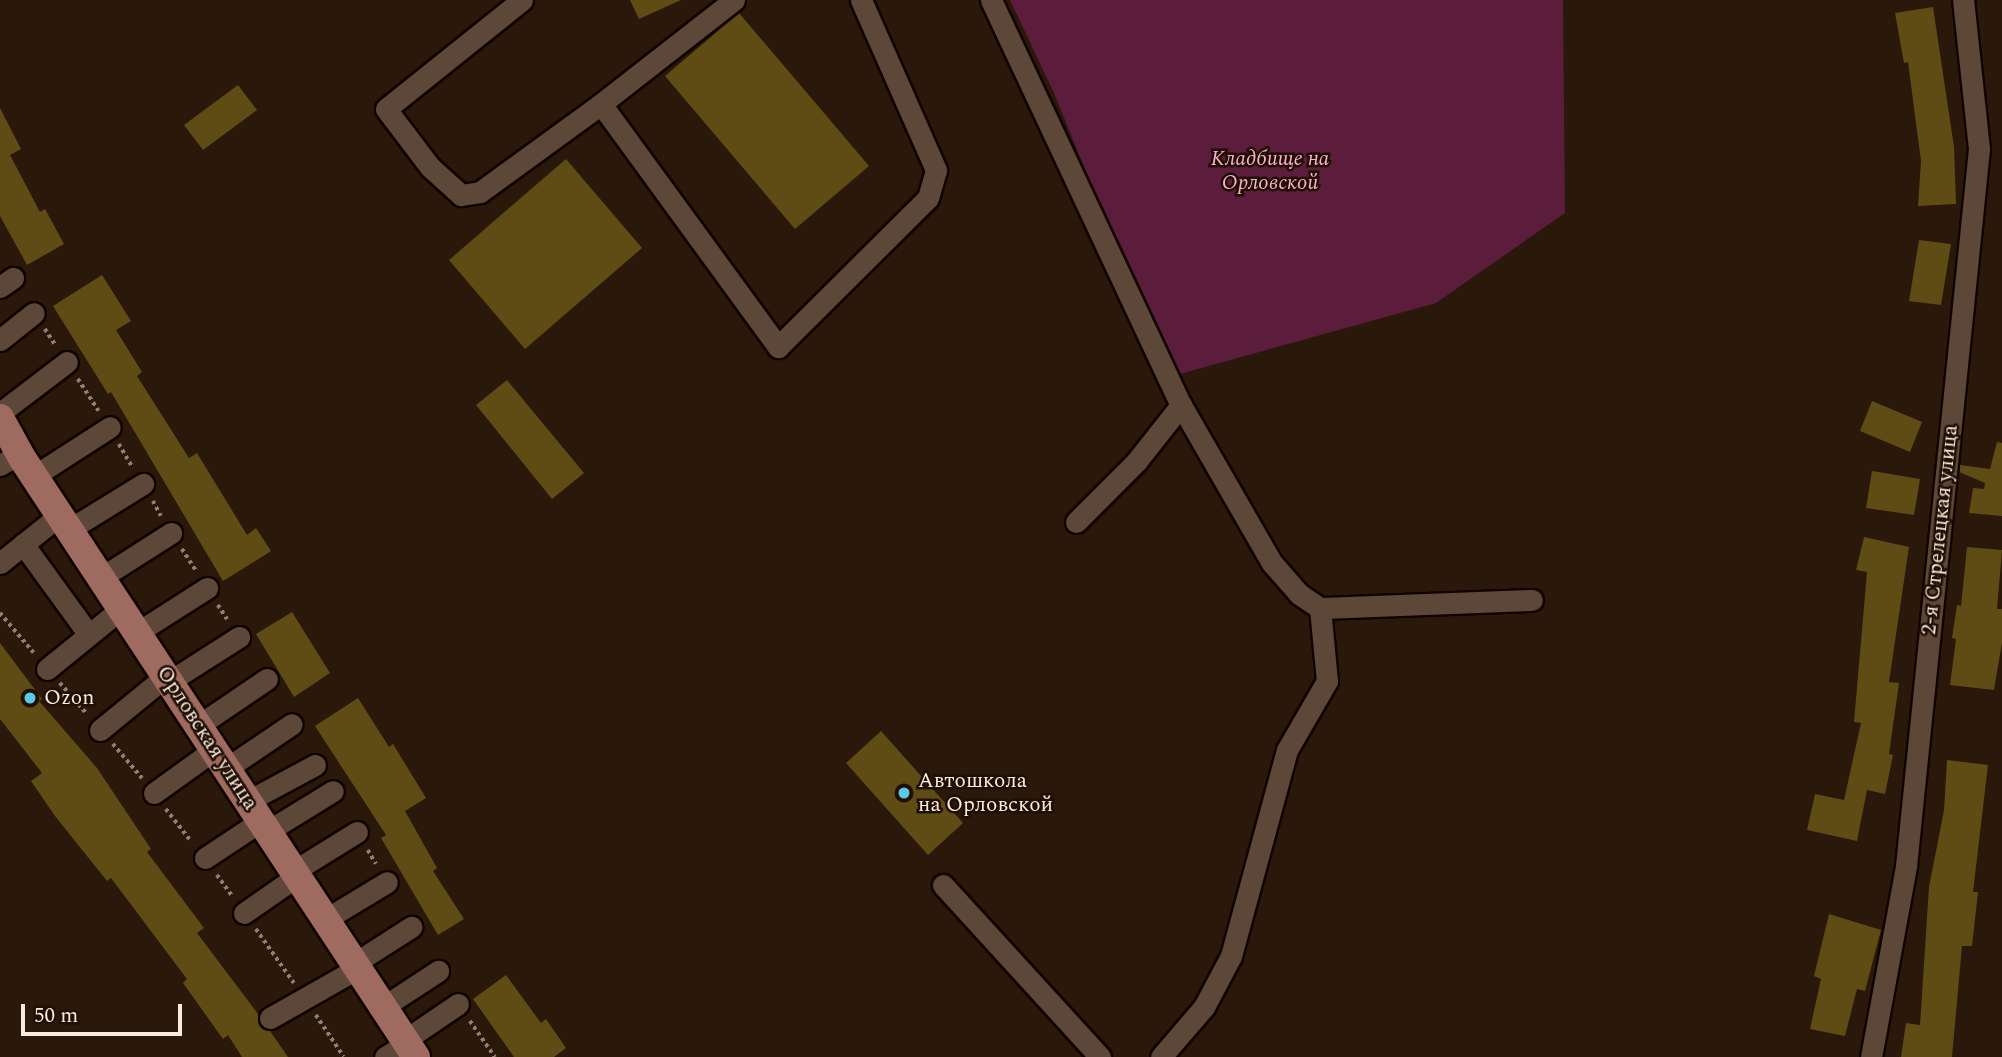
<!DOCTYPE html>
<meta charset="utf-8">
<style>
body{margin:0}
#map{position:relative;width:2002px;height:1057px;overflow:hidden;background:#2a180a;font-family:Spectral,serif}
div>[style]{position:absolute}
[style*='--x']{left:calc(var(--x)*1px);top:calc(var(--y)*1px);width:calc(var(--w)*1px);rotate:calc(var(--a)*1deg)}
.green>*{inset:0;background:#5c1c3c}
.building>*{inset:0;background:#5f4c15}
.path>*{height:3.5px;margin-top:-1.75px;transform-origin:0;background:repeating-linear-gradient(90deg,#908175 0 3.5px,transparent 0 7px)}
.roads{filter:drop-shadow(2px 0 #110400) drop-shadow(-2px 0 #110400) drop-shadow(0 2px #110400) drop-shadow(0 -2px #110400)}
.minor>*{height:21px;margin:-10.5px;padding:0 10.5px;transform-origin:10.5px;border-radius:10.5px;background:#5c4738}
.major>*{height:28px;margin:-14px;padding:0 14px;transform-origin:14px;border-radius:14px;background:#9f6a60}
.dots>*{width:19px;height:19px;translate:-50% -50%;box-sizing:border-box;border:4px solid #200f03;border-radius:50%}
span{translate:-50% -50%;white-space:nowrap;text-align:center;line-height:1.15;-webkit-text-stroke:5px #200f03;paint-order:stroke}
.park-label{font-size:21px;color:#f9afce;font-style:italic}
.street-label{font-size:21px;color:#f7eae1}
.poi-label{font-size:21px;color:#f7eae1}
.left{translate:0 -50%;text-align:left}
.scale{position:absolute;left:21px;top:1004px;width:161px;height:32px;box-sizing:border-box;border:4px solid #f7eae1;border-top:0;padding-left:9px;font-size:21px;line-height:24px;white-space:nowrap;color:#f7eae1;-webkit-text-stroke:5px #200f03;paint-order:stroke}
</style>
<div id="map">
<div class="green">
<div style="clip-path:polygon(1010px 0,1563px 0,1565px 213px,1436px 303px,1169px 377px,1054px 93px)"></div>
</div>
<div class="building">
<div style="clip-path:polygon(630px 0,681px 0,639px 19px)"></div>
<div style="clip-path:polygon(1933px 7px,1954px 147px,1956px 204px,1918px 206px,1921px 161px,1908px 62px,1904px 63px,1895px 13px)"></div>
<div style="clip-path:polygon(739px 13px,869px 166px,795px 229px,665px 76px)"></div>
<div style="clip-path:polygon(238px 85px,257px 110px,203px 150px,184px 125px)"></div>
<div style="clip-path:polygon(0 108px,21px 149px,10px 155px,40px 212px,45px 209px,64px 244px,27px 265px,0 216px)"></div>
<div style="clip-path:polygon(566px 159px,642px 248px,525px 349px,449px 260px)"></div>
<div style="clip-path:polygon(1919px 240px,1951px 244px,1941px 305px,1909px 301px)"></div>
<div style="clip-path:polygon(102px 275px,131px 321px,116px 330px,142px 372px,137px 376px,189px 458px,197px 453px,247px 535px,256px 528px,271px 551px,223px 581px,111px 392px,108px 394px,53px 306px)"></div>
<div style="clip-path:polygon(507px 380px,584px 473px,552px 499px,476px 405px)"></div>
<div style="clip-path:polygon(1872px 401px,1922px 422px,1910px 452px,1860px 431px)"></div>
<div style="clip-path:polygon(1997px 442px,2002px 443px,2002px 516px,1969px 513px,1973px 488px,1984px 489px,1985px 483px,1959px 472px,1960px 465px,1990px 469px)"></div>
<div style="clip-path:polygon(1872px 471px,1920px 479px,1914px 515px,1866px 508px)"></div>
<div style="clip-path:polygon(1864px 537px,1909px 547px,1889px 682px,1899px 683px,1889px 754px,1893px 755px,1885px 794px,1867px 790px,1857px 841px,1807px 830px,1815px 794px,1844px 800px,1861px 723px,1854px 722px,1867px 572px,1856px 570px)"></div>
<div style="clip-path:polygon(1967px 547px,2002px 550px,1997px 609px,2002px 609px,2002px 642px,1994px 690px,1950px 685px,1956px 639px,1952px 638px,1957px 605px,1961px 606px)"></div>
<div style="clip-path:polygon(292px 612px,330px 673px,294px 697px,256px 634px)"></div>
<div style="clip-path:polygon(0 643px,42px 699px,39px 701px,97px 768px,151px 849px,147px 852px,204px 928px,197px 933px,258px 1014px,259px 1025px,270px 1031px,288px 1057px,242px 1057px,228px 1035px,223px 1039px,183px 983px,187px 979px,111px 878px,107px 881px,55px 816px,31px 781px,42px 773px,0 719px)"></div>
<div style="clip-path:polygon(358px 698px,389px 747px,393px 744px,426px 798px,405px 811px,437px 868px,433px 871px,464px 919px,438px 935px,381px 838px,386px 835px,315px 726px)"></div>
<div style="clip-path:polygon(881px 731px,963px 823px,928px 855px,846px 763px)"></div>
<div style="clip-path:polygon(1947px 760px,1988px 765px,1973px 892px,1978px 892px,1972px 946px,1962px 946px,1952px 1057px,1901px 1057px,1906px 1023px,1920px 1025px,1929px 887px,1944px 810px)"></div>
<div style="clip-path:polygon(1829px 914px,1881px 930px,1865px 991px,1857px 989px,1845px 1036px,1810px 1029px,1821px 979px,1814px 976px)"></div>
<div style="clip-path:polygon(506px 975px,541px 1023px,546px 1019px,566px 1048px,554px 1057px,514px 1057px,473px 999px)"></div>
</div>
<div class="path">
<div style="--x:45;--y:329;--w:20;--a:57"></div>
<div style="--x:78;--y:379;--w:38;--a:57"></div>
<div style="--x:119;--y:444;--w:28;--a:60"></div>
<div style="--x:153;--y:501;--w:17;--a:62"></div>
<div style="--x:182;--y:549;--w:27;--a:57"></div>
<div style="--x:218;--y:605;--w:17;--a:57"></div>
<div style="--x:0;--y:613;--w:52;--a:49.6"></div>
<div style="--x:60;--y:683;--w:41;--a:48.9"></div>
<div style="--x:113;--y:744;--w:45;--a:49.5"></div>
<div style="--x:166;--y:809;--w:41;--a:52"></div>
<div style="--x:368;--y:850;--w:16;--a:60"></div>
<div style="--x:217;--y:875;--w:27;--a:54"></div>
<div style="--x:256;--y:929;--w:66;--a:54.9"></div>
<div style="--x:316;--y:1015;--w:50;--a:56.3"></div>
<div style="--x:470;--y:1021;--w:44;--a:55.2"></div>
</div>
<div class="roads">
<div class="minor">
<div style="--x:522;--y:0;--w:174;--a:141.3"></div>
<div style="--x:386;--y:109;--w:73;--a:52.8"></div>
<div style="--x:430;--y:167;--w:42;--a:42.1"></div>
<div style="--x:461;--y:195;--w:19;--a:-9"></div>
<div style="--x:480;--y:192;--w:150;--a:-36"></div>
<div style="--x:734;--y:0;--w:169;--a:142"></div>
<div style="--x:601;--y:104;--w:301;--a:53.9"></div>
<div style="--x:778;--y:347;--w:211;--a:-44.8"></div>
<div style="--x:928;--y:198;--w:29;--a:-74"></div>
<div style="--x:936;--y:170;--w:186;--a:-113.8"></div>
<div style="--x:991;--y:0;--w:447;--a:64.9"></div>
<div style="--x:1181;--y:405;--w:182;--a:60.1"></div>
<div style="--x:1272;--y:563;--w:41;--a:48.9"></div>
<div style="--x:1299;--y:594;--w:25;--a:34"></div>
<div style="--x:1320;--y:608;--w:212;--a:-2.2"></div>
<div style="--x:0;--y:287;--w:16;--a:-35"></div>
<div style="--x:0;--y:340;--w:43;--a:-38.5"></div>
<div style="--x:0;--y:413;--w:84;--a:-37.3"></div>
<div style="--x:0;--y:465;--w:22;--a:-30"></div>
<div style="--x:34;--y:476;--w:90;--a:-32.8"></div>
<div style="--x:1076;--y:522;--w:85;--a:-45"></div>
<div style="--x:1136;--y:462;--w:73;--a:-51.7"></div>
<div style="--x:70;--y:529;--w:86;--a:-31.7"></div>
<div style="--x:23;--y:544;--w:112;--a:54"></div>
<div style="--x:0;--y:563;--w:78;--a:-38.8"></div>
<div style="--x:102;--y:577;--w:82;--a:-32.5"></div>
<div style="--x:138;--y:632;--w:82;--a:-32.5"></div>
<div style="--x:47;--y:669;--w:97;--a:-39.1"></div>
<div style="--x:170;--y:681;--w:82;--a:-32.5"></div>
<div style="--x:199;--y:725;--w:82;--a:-34.1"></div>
<div style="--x:100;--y:730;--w:85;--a:-39.3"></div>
<div style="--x:227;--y:768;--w:78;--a:-34.1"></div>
<div style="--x:154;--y:793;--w:75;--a:-35.8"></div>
<div style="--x:248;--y:801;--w:76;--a:-28.2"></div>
<div style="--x:268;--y:831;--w:76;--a:-31.6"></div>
<div style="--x:205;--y:858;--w:67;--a:-33.5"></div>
<div style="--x:294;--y:871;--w:74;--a:-31.8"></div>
<div style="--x:943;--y:885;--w:233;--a:47.6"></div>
<div style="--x:244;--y:913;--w:65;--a:-34.9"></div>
<div style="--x:326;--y:919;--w:71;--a:-31.2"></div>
<div style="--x:355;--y:963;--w:67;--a:-32.7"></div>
<div style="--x:383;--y:1007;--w:66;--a:-33.2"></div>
<div style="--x:270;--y:1018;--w:101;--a:-29.6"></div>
<div style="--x:405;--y:1040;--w:64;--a:-34.2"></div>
<div style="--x:385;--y:1057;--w:26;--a:-31"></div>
<div style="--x:1161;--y:1057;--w:66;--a:-49.3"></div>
<div style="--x:1204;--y:1007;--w:58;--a:-62.1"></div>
<div style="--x:1231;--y:956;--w:213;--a:-74.8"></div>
<div style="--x:1287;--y:750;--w:80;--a:-59.9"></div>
<div style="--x:1327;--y:681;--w:73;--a:-95.5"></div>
<div style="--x:1871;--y:1057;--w:194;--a:-79.6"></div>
<div style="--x:1906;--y:866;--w:721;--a:-84.19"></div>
<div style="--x:1979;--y:149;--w:150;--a:-96.1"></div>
</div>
<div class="major">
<div style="--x:0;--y:418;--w:46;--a:61.2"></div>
<div style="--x:22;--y:458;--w:717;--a:56.66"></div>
</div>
</div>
<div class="dots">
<div style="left:30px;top:698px;background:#5ac8e6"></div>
<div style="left:904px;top:793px;background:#5ac8e6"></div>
</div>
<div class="park-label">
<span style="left:1270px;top:171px">Кладбище на<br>Орловской</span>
</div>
<div class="street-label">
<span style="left:1940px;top:530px;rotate:-84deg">2-я Стрелецкая улица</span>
<span style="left:207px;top:738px;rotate:57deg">Орловская улица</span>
</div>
<div class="poi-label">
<span class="left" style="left:44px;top:698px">Ozon</span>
<span class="left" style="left:918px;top:793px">Автошкола<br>на Орловской</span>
</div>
<div class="scale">50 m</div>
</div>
